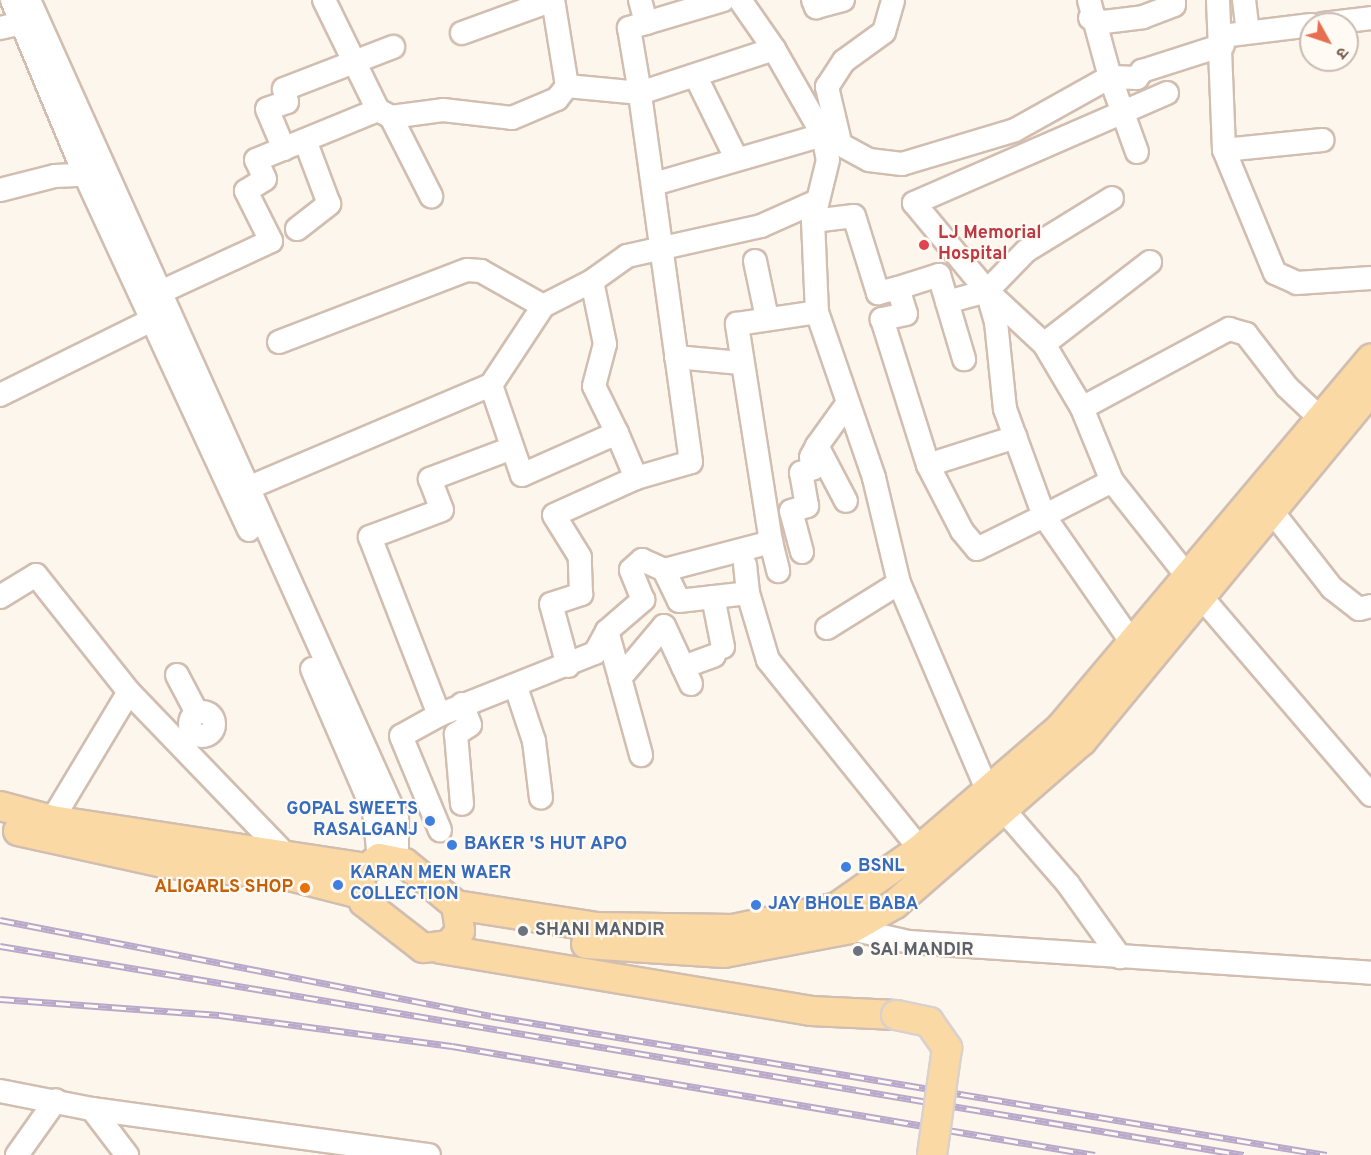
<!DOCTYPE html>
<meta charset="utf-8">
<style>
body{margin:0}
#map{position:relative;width:1371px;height:1155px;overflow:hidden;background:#fdf6ec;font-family:Overpass,"Noto Sans Devanagari",sans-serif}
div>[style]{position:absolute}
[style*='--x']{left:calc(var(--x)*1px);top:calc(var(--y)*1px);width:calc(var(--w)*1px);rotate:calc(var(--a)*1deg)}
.roads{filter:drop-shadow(2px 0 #d1beb0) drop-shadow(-2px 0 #d1beb0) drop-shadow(0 2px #d1beb0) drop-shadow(0 -2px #d1beb0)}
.minor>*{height:22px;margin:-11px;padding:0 11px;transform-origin:11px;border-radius:11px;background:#fff}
.minor>.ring{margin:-11px;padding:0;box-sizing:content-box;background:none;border:22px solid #fff;border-radius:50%}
.major>*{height:28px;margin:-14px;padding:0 14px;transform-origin:14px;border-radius:14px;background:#fbd9a5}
.rail>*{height:7px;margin-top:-3.5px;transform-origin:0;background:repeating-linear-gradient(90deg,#fffaf3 0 14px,#b9a8c9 0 28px);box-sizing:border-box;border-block:2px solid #b9a8c9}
.bridges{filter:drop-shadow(2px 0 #dad1cd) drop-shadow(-2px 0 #dad1cd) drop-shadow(0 2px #dad1cd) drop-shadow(0 -2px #dad1cd)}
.major-bridge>*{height:28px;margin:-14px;padding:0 14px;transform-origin:14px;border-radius:14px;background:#fbd9a5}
.dots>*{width:16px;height:16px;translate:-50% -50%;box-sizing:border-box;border:3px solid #fffaf3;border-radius:50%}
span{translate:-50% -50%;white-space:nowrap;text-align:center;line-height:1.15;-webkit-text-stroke:4.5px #fffaf3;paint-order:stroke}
.health-label{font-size:18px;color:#be3a42;font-weight:700}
.left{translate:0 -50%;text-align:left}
.shop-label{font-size:18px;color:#366cbe;font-weight:700}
.right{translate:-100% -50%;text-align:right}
.food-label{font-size:18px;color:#c56008;font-weight:700}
.worship-label{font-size:18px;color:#5b616d;font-weight:700}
.north{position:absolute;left:1299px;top:12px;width:60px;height:60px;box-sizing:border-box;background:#fffaf3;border:2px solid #cabbb1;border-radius:50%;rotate:130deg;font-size:16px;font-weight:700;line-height:24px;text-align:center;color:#7a5c4d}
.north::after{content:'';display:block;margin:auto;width:21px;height:27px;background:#e76f51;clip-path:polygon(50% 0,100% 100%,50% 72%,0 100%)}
</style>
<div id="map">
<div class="roads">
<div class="minor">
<div style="--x:12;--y:0;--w:190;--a:67.4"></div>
<div style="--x:85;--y:175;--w:391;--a:65.2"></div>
<div style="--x:29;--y:0;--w:898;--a:65.8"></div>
<div style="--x:397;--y:819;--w:40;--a:90"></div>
<div style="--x:324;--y:0;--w:123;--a:63.9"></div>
<div style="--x:640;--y:0;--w:24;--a:75"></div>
<div style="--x:646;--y:23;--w:18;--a:164"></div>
<div style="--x:629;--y:28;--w:66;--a:80.4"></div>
<div style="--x:640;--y:93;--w:141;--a:-18.2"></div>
<div style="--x:774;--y:49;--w:99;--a:60.3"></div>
<div style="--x:823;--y:135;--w:25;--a:79"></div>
<div style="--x:828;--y:160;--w:63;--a:103.8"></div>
<div style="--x:813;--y:221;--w:91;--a:87.5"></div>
<div style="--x:817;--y:312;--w:176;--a:71"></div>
<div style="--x:874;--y:478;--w:108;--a:76.6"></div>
<div style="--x:899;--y:583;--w:224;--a:66.9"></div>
<div style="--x:740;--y:0;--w:60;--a:55.2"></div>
<div style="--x:813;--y:0;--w:8;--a:67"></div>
<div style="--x:816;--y:7;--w:28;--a:-15"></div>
<div style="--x:1218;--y:0;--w:150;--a:87.7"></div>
<div style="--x:1224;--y:150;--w:133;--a:67.5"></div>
<div style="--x:1275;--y:273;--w:24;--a:24"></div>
<div style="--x:1297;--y:283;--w:74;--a:-3.9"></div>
<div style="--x:1244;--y:0;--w:23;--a:83"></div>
<div style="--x:1090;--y:18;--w:15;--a:16"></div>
<div style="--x:1104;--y:22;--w:39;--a:-7"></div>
<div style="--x:1143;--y:17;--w:33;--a:-21"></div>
<div style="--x:1174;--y:5;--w:5;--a:-90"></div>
<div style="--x:646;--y:23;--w:80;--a:-16.6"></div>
<div style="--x:1323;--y:24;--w:48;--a:-7.1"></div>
<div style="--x:0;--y:28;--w:36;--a:-13"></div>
<div style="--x:462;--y:33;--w:94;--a:-20"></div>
<div style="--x:1222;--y:36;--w:90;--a:-7"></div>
<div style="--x:696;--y:77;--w:90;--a:63.7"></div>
<div style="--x:1167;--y:93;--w:276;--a:156.5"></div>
<div style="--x:914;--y:203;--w:114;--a:50.3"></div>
<div style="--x:987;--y:291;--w:78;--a:42.9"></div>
<div style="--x:1044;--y:344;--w:74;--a:59.3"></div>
<div style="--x:1082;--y:408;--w:79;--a:67.7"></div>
<div style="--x:1112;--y:481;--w:124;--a:51.6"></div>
<div style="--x:391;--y:117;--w:89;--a:63.1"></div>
<div style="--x:840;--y:142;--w:57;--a:-103.3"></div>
<div style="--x:827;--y:87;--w:31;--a:-57"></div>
<div style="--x:844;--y:61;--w:49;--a:-35.9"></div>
<div style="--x:884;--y:32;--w:33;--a:-74"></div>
<div style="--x:284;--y:149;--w:43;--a:-113"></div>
<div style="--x:267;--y:109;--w:21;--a:-19"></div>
<div style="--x:287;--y:102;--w:13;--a:-103"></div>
<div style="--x:284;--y:89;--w:117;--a:-21.1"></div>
<div style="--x:1224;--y:150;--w:99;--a:-5.8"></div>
<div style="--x:1137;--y:152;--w:80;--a:-109.8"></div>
<div style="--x:1110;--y:77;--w:27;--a:2"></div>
<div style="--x:1137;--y:78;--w:9;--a:-54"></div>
<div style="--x:1142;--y:71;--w:85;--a:-17.8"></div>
<div style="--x:654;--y:184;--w:176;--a:-16.2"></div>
<div style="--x:823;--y:135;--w:52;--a:28.5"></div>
<div style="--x:869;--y:160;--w:33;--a:7"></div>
<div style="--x:902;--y:164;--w:118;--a:-16.7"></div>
<div style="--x:1015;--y:130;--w:109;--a:-29.2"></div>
<div style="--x:1110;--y:77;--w:80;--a:-105.3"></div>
<div style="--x:0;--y:190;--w:57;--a:-14.3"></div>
<div style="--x:55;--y:176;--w:43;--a:-2.7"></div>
<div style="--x:813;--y:221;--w:41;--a:-7"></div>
<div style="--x:854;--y:216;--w:81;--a:72.7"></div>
<div style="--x:878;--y:293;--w:21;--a:-14"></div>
<div style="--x:898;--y:288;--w:27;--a:73"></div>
<div style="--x:906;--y:314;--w:25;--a:168"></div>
<div style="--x:882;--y:319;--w:153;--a:72.5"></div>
<div style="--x:928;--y:465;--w:74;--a:62.7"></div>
<div style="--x:962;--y:531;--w:23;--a:50"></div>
<div style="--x:977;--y:549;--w:75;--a:-26.2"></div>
<div style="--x:1044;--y:516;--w:156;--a:55.2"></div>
<div style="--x:297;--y:229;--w:41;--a:-38"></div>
<div style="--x:329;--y:204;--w:68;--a:-110.6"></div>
<div style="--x:755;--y:261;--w:58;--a:78.1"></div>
<div style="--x:898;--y:288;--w:43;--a:-17.6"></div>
<div style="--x:939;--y:275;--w:88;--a:73.4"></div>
<div style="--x:163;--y:291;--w:119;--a:-24.8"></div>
<div style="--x:271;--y:241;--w:56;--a:-116.6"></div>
<div style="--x:246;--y:191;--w:22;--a:-32"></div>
<div style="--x:265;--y:179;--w:21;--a:-115"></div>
<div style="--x:256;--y:160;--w:132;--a:-22.3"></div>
<div style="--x:378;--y:110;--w:15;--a:28"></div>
<div style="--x:391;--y:117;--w:52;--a:-7.7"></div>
<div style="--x:443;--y:110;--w:69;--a:6.6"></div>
<div style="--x:512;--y:118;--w:49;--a:-22.9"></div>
<div style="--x:557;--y:99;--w:16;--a:-52"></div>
<div style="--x:567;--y:86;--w:87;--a:-99.2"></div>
<div style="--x:987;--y:291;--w:56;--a:-45.7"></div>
<div style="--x:1026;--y:251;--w:101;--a:-31.6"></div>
<div style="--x:947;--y:302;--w:41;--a:-15.4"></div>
<div style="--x:987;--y:291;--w:32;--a:74"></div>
<div style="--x:996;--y:322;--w:87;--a:84.1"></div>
<div style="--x:1005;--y:409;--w:114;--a:70"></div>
<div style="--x:1044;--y:516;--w:76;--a:-27.2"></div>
<div style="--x:279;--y:342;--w:201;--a:-21"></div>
<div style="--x:467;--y:270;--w:14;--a:4"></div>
<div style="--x:481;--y:271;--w:71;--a:29.4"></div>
<div style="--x:1044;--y:344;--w:134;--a:-37.7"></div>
<div style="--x:676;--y:357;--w:65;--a:5.3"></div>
<div style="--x:491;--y:385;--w:95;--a:-56.6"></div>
<div style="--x:543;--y:306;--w:55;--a:-27"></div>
<div style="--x:0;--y:395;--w:187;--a:-26.3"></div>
<div style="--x:845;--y:407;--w:48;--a:125.7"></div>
<div style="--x:817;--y:446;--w:62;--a:62.2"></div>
<div style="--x:1082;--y:408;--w:167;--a:-28.3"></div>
<div style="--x:1229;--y:329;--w:18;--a:16"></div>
<div style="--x:1246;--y:334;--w:67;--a:52.3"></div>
<div style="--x:1287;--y:387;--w:47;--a:43.3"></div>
<div style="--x:617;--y:433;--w:52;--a:-116.1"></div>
<div style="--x:594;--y:386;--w:43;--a:-75.3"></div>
<div style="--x:605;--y:344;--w:64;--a:-101.7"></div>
<div style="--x:592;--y:281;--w:43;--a:-35.5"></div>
<div style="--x:627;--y:256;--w:137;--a:-12.6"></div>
<div style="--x:761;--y:226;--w:59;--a:-24"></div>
<div style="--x:512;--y:448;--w:88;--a:159.3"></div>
<div style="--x:430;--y:479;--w:33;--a:69"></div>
<div style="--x:442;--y:510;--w:77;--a:159.4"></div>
<div style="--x:370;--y:537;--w:191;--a:68.8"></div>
<div style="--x:439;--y:715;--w:168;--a:-21.7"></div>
<div style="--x:595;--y:653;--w:25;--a:-61"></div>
<div style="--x:607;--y:631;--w:48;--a:-40.7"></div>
<div style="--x:643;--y:600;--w:32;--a:-112"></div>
<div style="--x:631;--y:570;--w:15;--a:-42"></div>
<div style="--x:642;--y:560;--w:24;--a:24"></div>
<div style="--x:664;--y:570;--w:111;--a:-14.7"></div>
<div style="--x:771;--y:542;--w:221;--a:-98.9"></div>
<div style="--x:737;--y:324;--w:81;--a:-8.5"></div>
<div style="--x:928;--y:465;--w:92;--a:-17.7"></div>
<div style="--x:248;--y:488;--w:264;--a:-23"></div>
<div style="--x:491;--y:385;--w:95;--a:71"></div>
<div style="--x:522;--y:475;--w:104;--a:-23.9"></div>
<div style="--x:617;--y:433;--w:49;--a:67.1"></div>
<div style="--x:636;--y:478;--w:57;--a:-16.2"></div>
<div style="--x:691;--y:462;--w:373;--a:-97.9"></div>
<div style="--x:640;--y:93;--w:73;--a:-174.5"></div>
<div style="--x:1271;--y:510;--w:99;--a:52"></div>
<div style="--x:1332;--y:588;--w:34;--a:38"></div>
<div style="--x:1359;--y:609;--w:12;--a:-14"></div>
<div style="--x:771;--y:542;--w:30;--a:76"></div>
<div style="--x:802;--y:552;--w:42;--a:-105"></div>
<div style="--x:791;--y:511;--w:17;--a:-17"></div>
<div style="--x:807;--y:506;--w:34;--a:-100"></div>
<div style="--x:801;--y:473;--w:14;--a:-21"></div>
<div style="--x:814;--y:468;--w:11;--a:-105"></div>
<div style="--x:811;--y:457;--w:13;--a:-61"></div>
<div style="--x:664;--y:570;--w:34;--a:64"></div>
<div style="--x:679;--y:601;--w:69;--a:-6.6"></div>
<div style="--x:748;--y:593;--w:28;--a:-96"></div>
<div style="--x:748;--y:593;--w:70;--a:73.4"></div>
<div style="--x:768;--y:660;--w:243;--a:51.2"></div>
<div style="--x:0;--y:597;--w:42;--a:-31.4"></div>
<div style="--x:36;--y:575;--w:149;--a:51.5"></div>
<div style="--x:713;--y:597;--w:51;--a:78.7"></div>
<div style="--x:1203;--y:599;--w:258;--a:49.4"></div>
<div style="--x:827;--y:628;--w:85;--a:-32"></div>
<div style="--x:607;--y:631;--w:49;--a:74.5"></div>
<div style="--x:620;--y:678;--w:68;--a:-49.8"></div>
<div style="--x:664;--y:626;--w:64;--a:65"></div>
<div style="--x:568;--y:666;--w:64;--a:-105.3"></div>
<div style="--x:551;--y:604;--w:32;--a:-18"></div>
<div style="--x:581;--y:594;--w:37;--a:-92"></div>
<div style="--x:580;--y:557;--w:49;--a:-121.8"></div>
<div style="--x:554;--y:515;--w:90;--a:-24.3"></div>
<div style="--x:683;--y:667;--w:33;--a:-20"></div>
<div style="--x:312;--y:669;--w:156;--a:66.6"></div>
<div style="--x:374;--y:812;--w:46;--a:83.8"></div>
<div style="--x:177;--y:675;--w:43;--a:62.2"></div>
<div style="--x:620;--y:678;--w:80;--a:74.7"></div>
<div style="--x:516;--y:687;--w:57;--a:71.6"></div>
<div style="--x:534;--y:741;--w:57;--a:83"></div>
<div style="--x:462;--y:704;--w:22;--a:69"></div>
<div style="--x:470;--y:725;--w:17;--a:147"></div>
<div style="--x:456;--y:734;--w:70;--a:85.1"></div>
<div class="ring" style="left:190px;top:712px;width:2px;height:2px"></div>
<div style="--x:439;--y:715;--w:43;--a:151.1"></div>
<div style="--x:401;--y:736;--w:102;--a:67.5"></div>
<div style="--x:1002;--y:808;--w:101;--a:49"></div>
<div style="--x:1068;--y:884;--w:90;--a:54.5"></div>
<div style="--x:52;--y:820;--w:149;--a:-59"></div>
<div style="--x:129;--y:692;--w:221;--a:46.1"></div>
<div style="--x:851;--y:929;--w:59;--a:12.6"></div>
<div style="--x:909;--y:942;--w:463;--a:3.8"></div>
<div style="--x:0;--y:1091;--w:94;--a:11.1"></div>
<div style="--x:92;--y:1109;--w:340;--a:7.8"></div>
<div style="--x:92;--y:1109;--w:58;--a:52.7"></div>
<div style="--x:17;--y:1155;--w:67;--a:-54.7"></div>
</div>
<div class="major">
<div style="--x:0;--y:806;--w:54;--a:15.1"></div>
<div style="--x:52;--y:820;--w:317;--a:8.7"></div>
<div style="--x:18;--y:831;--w:148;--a:12.4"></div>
<div style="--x:163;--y:863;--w:131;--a:6.1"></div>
<div style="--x:293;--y:877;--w:69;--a:14.2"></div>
<div style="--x:379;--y:858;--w:26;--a:11"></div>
<div style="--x:405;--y:863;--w:66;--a:39.5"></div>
<div style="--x:456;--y:905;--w:26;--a:81"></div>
<div style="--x:460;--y:931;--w:18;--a:128"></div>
<div style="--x:449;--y:945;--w:26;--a:173"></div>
<div style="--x:423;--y:948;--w:75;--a:-142.1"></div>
<div style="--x:364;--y:902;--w:27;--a:-100"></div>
<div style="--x:359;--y:875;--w:26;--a:-40"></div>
<div style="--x:456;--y:905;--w:143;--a:8.9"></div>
<div style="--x:597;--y:927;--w:136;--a:0.8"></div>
<div style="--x:733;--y:929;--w:106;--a:-11.9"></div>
<div style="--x:837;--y:907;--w:101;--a:-34.9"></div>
<div style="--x:920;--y:849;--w:185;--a:-40.8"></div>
<div style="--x:1060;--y:728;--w:483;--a:-49.9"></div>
<div style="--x:586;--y:944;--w:138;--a:3.7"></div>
<div style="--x:724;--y:953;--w:129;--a:-10.7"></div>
<div style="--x:851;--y:929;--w:51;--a:-29.6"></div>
<div style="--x:895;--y:904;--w:248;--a:-41.1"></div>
<div style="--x:1082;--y:741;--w:455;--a:-50.5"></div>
<div style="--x:441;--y:949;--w:375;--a:9.5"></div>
<div style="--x:811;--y:1011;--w:85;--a:2.7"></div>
</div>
</div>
<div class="rail">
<div style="--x:0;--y:920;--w:500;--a:11.06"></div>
<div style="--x:491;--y:1016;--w:847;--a:9.44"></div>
<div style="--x:0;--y:946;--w:1261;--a:9.54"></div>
<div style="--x:0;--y:999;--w:220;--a:4.2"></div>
<div style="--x:219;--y:1015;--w:235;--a:7.6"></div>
<div style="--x:452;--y:1046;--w:652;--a:9.62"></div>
</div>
<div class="bridges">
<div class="major-bridge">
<div style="--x:896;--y:1015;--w:34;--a:12"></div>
<div style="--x:929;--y:1022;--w:32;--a:55"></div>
<div style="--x:947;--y:1048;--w:108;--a:98"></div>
</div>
</div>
<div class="dots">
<div style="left:924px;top:245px;background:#e0444e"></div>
<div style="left:430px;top:821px;background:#3f7fe0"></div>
<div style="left:452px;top:845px;background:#3f7fe0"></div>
<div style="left:846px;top:867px;background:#3f7fe0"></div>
<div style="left:338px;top:885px;background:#3f7fe0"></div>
<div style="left:305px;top:888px;background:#e8710a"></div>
<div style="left:756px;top:905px;background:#3f7fe0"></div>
<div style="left:523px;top:931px;background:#6b7280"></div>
<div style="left:858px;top:951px;background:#6b7280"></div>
</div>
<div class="health-label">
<span class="left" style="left:938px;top:245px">LJ Memorial<br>Hospital</span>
</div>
<div class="shop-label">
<span class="right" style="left:418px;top:821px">GOPAL SWEETS<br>RASALGANJ</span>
<span class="left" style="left:464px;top:845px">BAKER 'S HUT APO</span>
<span class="left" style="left:858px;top:867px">BSNL</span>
<span class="left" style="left:350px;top:885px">KARAN MEN WAER<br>COLLECTION</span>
<span class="left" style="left:768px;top:905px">JAY BHOLE BABA</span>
</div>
<div class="food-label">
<span class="right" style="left:293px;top:888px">ALIGARLS SHOP</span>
</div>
<div class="worship-label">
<span class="left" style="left:535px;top:931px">SHANI MANDIR</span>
<span class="left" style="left:870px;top:951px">SAI MANDIR</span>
</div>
<div class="north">उ</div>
</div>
